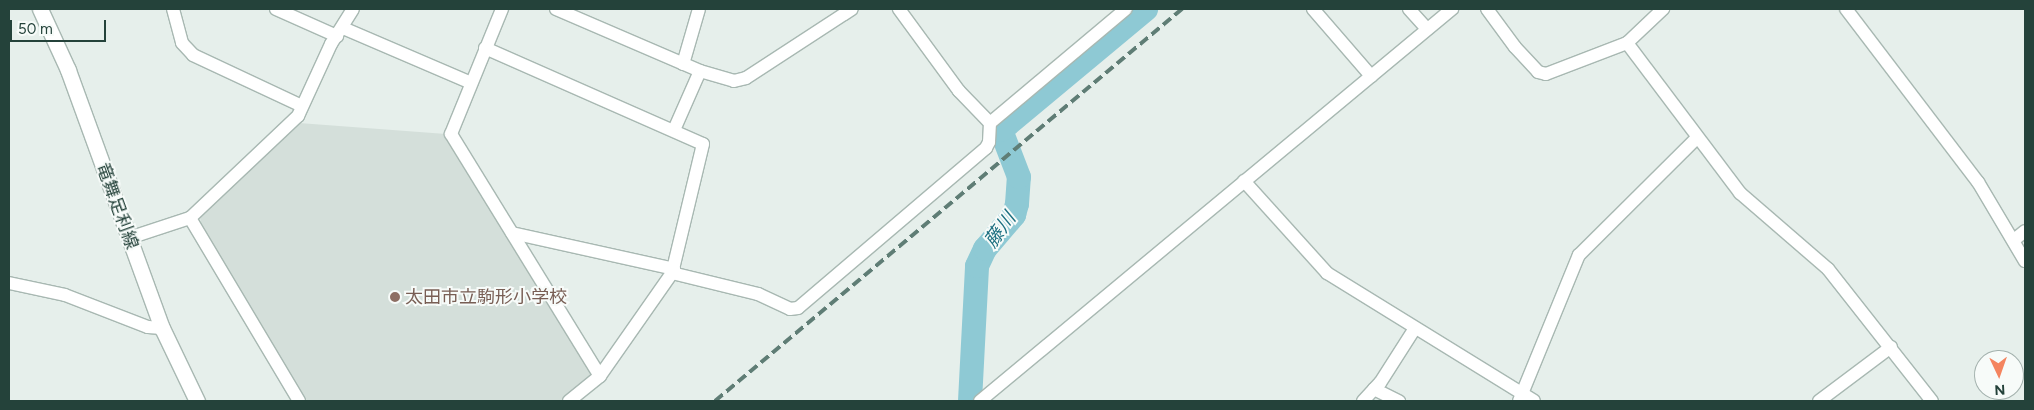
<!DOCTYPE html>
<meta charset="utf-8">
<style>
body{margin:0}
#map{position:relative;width:2034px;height:410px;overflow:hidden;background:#e6efeb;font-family:Figtree,"Noto Sans JP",sans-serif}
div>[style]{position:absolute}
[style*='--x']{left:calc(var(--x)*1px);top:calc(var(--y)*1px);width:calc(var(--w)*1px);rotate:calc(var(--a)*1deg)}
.built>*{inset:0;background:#d4dfda}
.river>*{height:24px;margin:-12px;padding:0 12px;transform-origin:12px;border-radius:12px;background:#8ec9d4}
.roads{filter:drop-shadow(1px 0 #a8b8b2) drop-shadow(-1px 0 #a8b8b2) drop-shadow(0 1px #a8b8b2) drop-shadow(0 -1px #a8b8b2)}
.street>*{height:12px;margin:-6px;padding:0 6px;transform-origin:6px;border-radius:6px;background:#fff}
.secondary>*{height:15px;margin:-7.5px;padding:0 7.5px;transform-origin:7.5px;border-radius:7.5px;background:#fff}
.rail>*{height:4px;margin-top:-2px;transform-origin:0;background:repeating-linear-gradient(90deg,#5f7d75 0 10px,transparent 0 15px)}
.dots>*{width:14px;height:14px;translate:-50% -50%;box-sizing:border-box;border:2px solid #f7fbf9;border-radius:50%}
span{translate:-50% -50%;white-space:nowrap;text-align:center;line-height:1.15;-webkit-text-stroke:4px #f7fbf9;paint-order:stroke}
.street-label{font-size:18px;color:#24423a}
.education-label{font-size:18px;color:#785e54}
.left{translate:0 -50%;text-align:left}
.water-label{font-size:19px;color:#1c6f80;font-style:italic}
.frame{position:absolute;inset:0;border:10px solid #24423a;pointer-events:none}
.north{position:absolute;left:1974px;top:350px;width:50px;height:50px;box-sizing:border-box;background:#f7fbf9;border:1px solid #a3b1ad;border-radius:50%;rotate:177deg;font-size:14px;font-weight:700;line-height:20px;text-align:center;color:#24423a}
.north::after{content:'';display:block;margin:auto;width:18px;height:22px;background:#f4845f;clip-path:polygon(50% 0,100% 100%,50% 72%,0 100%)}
.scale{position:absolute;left:10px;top:20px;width:96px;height:22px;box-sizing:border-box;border:2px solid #24423a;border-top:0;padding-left:6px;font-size:15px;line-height:18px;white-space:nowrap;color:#24423a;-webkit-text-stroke:4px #f7fbf9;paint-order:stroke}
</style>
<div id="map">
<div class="built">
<div style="clip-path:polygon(299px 123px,446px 134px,590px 368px,590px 377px,561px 401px,307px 401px,201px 226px,200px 215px)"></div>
</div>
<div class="river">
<div style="--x:970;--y:401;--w:135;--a:-87"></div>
<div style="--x:977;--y:266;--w:19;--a:-65"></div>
<div style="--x:985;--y:249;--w:45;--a:-49.5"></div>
<div style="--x:1014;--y:215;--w:11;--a:-75"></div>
<div style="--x:1017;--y:204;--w:27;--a:-86"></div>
<div style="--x:1019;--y:177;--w:50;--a:-111"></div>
<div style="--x:1001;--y:130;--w:189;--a:-39.8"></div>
</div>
<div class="roads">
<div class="street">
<div style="--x:173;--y:9;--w:35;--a:75"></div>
<div style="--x:182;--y:43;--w:16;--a:47"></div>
<div style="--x:193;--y:55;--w:120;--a:25.1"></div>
<div style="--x:276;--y:9;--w:67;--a:23.9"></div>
<div style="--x:502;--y:9;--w:135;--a:112.2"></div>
<div style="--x:451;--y:134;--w:284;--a:58.4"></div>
<div style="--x:556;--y:9;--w:157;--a:23.3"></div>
<div style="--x:700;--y:71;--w:35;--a:16"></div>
<div style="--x:734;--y:81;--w:12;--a:-14"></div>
<div style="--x:746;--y:78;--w:126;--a:-33.1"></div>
<div style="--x:1313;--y:9;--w:89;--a:49.1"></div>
<div style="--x:1409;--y:9;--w:27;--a:48"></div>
<div style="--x:1487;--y:9;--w:47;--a:53.6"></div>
<div style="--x:1515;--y:47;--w:34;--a:47"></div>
<div style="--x:1538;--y:72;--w:8;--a:14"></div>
<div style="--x:1546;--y:74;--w:87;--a:-20.9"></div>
<div style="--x:1627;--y:43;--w:50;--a:-43.4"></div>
<div style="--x:1846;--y:9;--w:218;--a:52.7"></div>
<div style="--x:1978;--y:182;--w:92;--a:59.3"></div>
<div style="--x:343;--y:28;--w:137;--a:23.2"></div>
<div style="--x:1627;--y:43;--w:188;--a:53"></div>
<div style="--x:1740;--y:193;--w:116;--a:40.8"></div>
<div style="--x:1828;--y:269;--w:168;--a:51.8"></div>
<div style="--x:485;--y:48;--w:238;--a:23.8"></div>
<div style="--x:703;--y:144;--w:133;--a:103.5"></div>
<div style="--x:672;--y:273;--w:126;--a:125"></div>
<div style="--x:600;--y:376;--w:40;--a:141"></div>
<div style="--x:683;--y:64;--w:57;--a:-73.8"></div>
<div style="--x:990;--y:123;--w:177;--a:-40"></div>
<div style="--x:674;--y:130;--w:64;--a:-66.2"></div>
<div style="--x:1244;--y:181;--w:124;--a:47.9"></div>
<div style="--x:1327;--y:273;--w:243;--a:31.7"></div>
<div style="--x:190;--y:218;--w:213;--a:59.2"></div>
<div style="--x:512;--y:233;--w:166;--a:12.5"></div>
<div style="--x:129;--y:238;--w:64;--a:-18.2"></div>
<div style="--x:190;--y:218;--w:149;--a:-43.4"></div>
<div style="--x:298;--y:116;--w:79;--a:-65.4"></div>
<div style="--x:331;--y:44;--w:41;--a:-57.8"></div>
<div style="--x:2014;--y:240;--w:14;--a:-39"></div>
<div style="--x:672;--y:273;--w:89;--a:13.7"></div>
<div style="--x:758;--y:294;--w:35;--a:25"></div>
<div style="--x:790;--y:309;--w:8;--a:-7"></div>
<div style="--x:798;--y:308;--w:247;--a:-40.4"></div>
<div style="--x:986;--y:148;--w:7;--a:-63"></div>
<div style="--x:989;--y:142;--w:19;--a:-87"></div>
<div style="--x:990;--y:123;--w:45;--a:-134.1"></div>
<div style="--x:959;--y:91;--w:102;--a:-126.2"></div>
<div style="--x:9;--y:283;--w:57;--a:12.1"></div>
<div style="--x:65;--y:295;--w:89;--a:21.1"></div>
<div style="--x:148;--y:327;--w:14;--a:4"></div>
<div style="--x:1374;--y:389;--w:28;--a:26"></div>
<div style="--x:980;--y:401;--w:614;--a:-39.71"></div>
<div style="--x:1363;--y:401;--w:25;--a:-47"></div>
<div style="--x:1380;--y:383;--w:65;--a:-57.5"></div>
<div style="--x:1519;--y:401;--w:158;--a:-67.7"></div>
<div style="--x:1579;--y:255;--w:166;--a:-44.8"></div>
<div style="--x:1819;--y:401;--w:90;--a:-36.9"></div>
</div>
<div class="secondary">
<div style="--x:40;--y:9;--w:67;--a:65.3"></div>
<div style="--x:68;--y:70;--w:275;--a:70"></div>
<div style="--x:162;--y:328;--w:81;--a:64.4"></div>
</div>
</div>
<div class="rail">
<div style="--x:715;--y:401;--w:610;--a:-40.01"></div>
</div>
<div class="dots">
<div style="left:395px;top:297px;background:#8d6e63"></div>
</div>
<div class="street-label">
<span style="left:117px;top:206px;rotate:70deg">竜舞足利線</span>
</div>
<div class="education-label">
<span class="left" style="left:405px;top:297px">太田市立駒形小学校</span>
</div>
<div class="water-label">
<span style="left:1000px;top:230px;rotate:-54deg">藤川</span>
</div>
<div class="frame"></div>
<div class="north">N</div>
<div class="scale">50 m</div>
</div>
